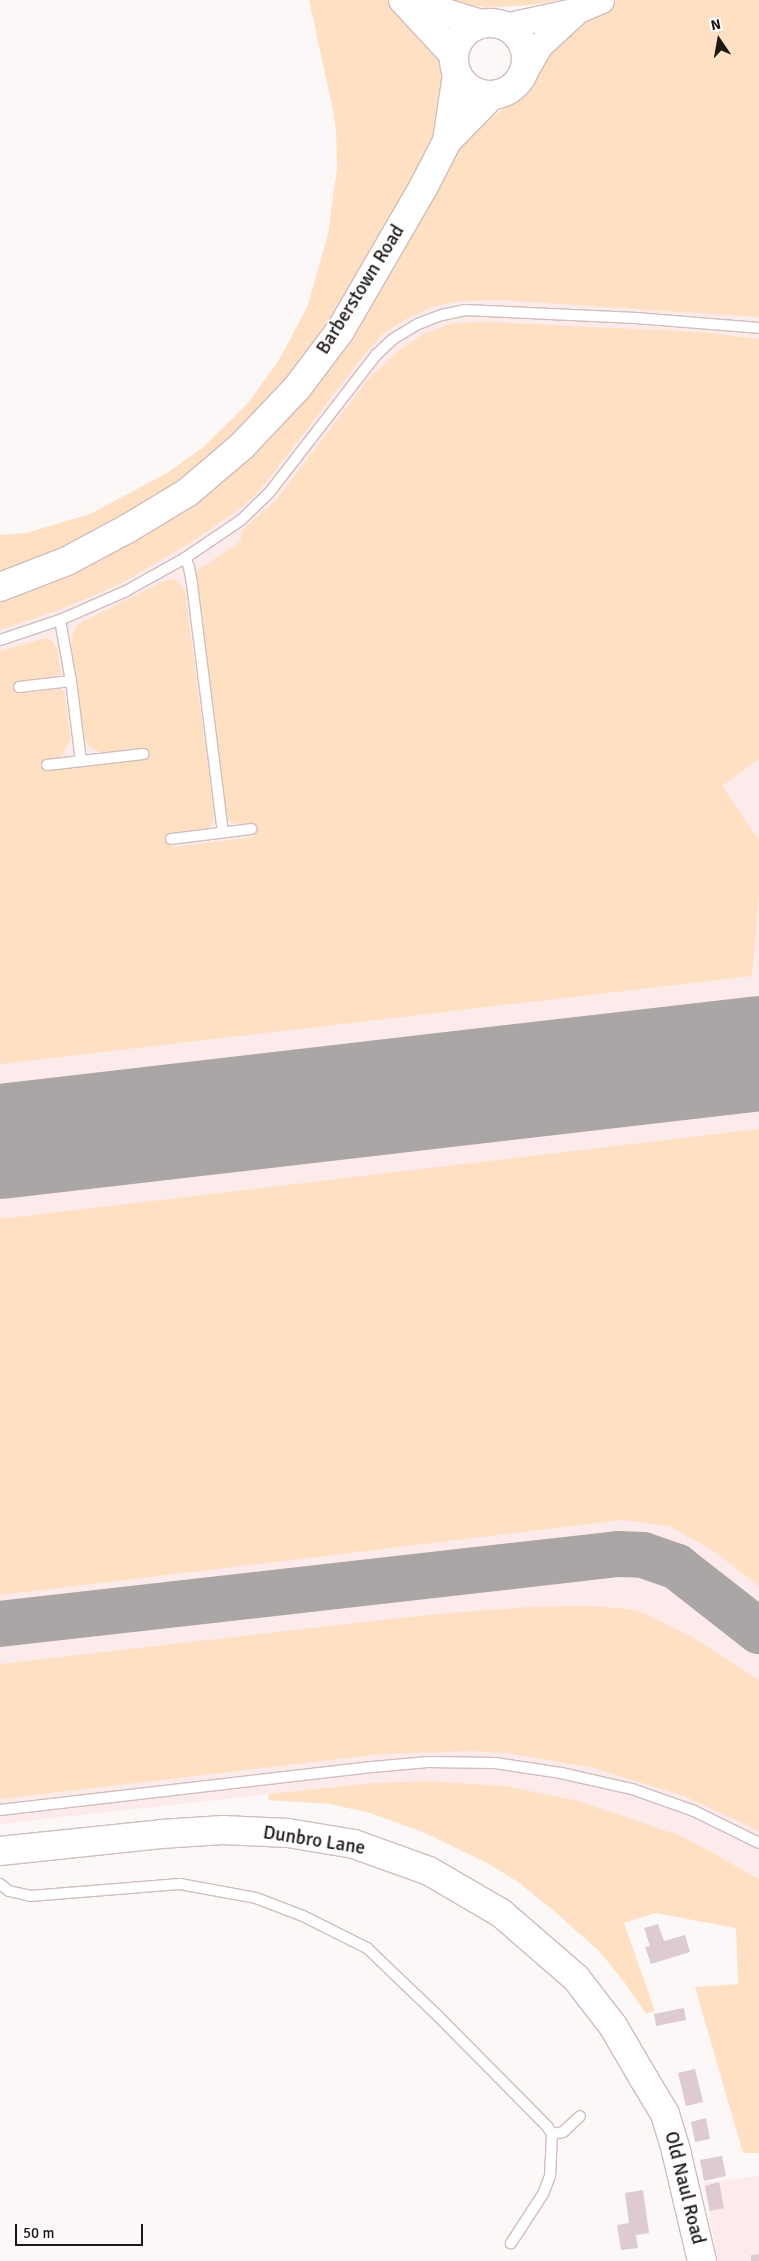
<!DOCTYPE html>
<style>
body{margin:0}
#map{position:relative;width:759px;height:2261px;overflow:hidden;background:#fcf8f8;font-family:Signika,sans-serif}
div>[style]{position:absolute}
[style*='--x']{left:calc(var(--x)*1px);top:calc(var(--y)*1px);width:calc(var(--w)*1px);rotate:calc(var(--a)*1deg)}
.built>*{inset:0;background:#fdeaea}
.green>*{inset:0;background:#ffe0c2}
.taxiway>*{height:46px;margin:-23px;padding:0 23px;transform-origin:23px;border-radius:23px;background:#aba6a6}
.runway>*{height:115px;margin:-57.5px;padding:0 57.5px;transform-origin:57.5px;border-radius:57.5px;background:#aba6a6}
.building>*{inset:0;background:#decad2}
.roads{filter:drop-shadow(1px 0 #d2bdbd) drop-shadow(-1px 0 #d2bdbd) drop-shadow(0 1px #d2bdbd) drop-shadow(0 -1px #d2bdbd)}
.service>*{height:10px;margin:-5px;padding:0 5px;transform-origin:5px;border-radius:5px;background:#fff}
.tertiary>*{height:25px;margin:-12.5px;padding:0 12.5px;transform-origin:12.5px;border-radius:12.5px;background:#fff}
.secondary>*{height:28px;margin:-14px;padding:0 14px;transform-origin:14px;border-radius:14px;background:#fff}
.secondary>.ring{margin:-14px;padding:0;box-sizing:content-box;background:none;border:28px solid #fff;border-radius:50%}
span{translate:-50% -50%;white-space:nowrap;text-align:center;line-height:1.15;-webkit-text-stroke:4px #fff;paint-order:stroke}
.street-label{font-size:19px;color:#1e1617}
.north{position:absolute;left:694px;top:15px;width:50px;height:50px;-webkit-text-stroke:4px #fff;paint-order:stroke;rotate:348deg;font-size:14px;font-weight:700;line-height:20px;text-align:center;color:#1e1617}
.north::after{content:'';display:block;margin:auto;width:18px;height:22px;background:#1e1617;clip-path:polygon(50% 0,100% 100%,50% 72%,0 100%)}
.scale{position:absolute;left:15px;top:2224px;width:128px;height:22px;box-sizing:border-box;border:2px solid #1e1617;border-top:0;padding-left:6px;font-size:15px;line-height:18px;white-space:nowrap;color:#1e1617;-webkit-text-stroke:4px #fff;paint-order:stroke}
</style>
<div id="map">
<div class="built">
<div style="clip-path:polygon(759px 280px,759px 1879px,684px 1837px,579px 1801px,505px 1786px,428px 1781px,373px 1783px,0 1824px,0 616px,72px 590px,395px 295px)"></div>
<div style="clip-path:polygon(759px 2176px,759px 2261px,718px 2261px,703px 2183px)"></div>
</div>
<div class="green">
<div style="clip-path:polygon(309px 0,389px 0,414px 22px,437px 55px,444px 70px,436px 139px,347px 295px,311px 351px,279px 390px,227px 442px,206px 461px,164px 492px,104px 527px,65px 546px,0 571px,0 535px,26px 533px,90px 514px,167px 473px,201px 449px,247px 404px,279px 360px,308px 305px,328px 234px,337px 168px,336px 131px,333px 110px)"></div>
<div style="clip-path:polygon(441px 0,562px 0,532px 5px,487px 8px)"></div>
<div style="clip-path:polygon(618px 0,759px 0,759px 317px,502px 300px,461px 301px,435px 306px,406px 319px,384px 333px,367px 351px,268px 480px,251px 499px,234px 513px,190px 543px,120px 584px,59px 610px,0 630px,0 596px,227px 474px,472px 132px,525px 93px,535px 83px,544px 59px,555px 42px,582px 19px)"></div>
<div style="clip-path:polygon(489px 322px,700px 332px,759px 339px,759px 759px,722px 786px,759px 840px,759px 894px,752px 976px,0 1064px,0 651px,46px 638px,53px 642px,57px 649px,61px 675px,18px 683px,20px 694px,59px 689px,64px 691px,71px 739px,61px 757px,46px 760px,109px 753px,100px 752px,88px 746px,83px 736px,71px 644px,73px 633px,78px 624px,162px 582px,171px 579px,178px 581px,185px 591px,215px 818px,211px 826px,204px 830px,173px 835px,173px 847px,254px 837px,253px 825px,231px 823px,226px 816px,195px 572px,241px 541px,241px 531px,276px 500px,369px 378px,398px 351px,423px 334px,453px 323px)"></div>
<div style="clip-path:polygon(759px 1129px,759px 1586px,712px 1550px,669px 1526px,623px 1520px,0 1595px,0 1219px)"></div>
<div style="clip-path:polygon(589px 1606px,630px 1609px,644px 1613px,692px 1637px,759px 1680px,759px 1831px,684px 1796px,590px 1767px,506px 1753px,468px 1751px,382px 1754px,0 1799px,0 1664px,427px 1615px,529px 1607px)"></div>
<div style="clip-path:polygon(428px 1781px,505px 1786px,579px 1801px,684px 1837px,759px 1879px,759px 2153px,743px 2153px,695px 1987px,738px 1984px,736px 1928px,655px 1913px,624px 1923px,655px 2011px,646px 2014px,625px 1983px,599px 1951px,554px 1911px,518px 1882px,487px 1863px,425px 1833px,370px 1813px,330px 1804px,268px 1800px,269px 1794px,373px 1783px)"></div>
</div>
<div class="taxiway">
<div style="--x:0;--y:1624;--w:622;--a:-6.46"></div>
<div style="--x:618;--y:1554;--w:25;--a:2"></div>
<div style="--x:643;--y:1555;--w:36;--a:19"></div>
<div style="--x:677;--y:1567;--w:104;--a:38"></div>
</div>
<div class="runway">
<div style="--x:0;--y:1141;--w:764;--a:-6.61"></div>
</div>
<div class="building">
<div style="clip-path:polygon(658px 1924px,664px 1941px,685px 1935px,690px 1952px,651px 1964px,645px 1947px,650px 1946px,644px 1928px)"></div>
<div style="clip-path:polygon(684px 2008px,686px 2020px,656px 2026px,654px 2014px)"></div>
<div style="clip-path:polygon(695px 2069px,703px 2102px,686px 2106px,678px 2073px)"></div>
<div style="clip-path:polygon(706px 2118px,710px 2139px,695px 2142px,691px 2122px)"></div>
<div style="clip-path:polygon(722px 2156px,726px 2176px,704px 2181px,700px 2160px)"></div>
<div style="clip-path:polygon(719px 2182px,724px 2208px,710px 2211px,705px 2186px)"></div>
<div style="clip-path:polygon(643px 2190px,649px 2233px,636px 2235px,638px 2248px,621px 2250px,617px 2225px,629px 2223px,625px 2193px)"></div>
<div style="clip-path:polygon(759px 2254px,759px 2261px,751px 2261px,751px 2255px)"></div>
</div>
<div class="roads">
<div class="service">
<div style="--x:185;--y:558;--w:10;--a:66"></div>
<div style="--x:189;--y:567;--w:17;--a:80"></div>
<div style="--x:192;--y:584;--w:250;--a:82.9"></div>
<div style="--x:60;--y:620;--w:62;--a:79.8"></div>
<div style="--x:71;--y:681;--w:81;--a:82.9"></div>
<div style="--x:0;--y:640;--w:63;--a:-18.4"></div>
<div style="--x:60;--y:620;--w:72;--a:-23.7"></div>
<div style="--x:126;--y:591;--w:68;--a:-29.2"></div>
<div style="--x:185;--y:558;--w:68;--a:-34.2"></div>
<div style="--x:241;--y:520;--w:39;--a:-44"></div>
<div style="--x:269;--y:493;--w:176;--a:-52.2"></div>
<div style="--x:377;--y:354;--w:22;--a:-43"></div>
<div style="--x:393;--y:339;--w:29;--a:-31"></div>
<div style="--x:418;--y:324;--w:26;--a:-21"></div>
<div style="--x:442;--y:315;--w:24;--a:-12"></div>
<div style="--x:465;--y:310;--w:171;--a:2.7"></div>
<div style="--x:636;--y:318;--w:123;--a:4.6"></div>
<div style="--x:19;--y:687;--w:52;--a:-6.6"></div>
<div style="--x:47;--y:765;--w:97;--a:-6.5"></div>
<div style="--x:171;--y:839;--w:81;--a:-7.1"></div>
<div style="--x:0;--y:1810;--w:374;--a:-6.6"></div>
<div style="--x:372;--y:1767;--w:56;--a:-5.1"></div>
<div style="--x:428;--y:1762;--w:67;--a:0.9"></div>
<div style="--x:495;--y:1763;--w:67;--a:8.6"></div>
<div style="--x:561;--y:1773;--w:73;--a:12.7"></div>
<div style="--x:632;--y:1789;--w:66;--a:19.5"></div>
<div style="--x:694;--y:1811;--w:72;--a:26.2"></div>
<div style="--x:0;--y:1884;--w:11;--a:38"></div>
<div style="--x:9;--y:1891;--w:22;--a:13"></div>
<div style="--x:30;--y:1896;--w:150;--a:-4.6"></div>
<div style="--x:180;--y:1884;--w:77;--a:10.4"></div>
<div style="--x:256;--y:1898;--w:50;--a:21"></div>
<div style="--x:303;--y:1916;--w:72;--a:26.6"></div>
<div style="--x:367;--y:1948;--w:97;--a:43.7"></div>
<div style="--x:437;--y:2015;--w:156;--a:45.3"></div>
<div style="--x:547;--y:2126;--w:9;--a:58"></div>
<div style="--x:552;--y:2134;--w:42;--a:92.7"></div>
<div style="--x:550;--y:2176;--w:19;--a:111"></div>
<div style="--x:543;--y:2194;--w:59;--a:123.1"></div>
<div style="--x:552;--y:2134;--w:11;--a:-10"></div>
<div style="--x:563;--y:2132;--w:23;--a:-43"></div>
</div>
<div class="tertiary">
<div style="--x:504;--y:26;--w:76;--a:-12.2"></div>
<div style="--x:578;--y:10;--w:25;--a:-23"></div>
<div style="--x:522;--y:76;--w:36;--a:-60"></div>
<div style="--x:540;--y:45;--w:52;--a:-42.6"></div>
</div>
<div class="secondary">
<div style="--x:403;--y:0;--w:75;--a:47.2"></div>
<div style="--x:404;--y:0;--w:81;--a:17.3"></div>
<div class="ring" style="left:454px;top:23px;width:44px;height:44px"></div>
<div style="--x:447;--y:141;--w:64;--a:-45.6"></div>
<div style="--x:0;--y:587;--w:72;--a:-21.2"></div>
<div style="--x:67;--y:561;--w:68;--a:-28.1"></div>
<div style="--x:127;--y:529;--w:71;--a:-31.2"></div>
<div style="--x:188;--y:492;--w:71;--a:-40.4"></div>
<div style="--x:242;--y:446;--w:80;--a:-46.5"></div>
<div style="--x:297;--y:388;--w:71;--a:-53"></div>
<div style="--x:340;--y:331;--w:165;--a:-59.9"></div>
<div style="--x:423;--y:188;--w:53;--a:-62.9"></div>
<div style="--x:447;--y:141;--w:68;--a:-81.5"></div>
<div style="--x:0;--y:1851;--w:162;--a:-6"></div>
<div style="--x:161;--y:1834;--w:62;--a:-3.7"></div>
<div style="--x:223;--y:1830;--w:65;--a:2.6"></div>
<div style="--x:288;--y:1833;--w:67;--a:9.5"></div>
<div style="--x:354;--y:1844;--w:80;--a:19.8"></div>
<div style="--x:429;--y:1871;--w:83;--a:30.3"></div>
<div style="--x:501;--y:1913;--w:99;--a:40.9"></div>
<div style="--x:576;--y:1978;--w:61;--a:52.4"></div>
<div style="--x:613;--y:2026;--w:61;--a:59.7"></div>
<div style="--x:644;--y:2079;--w:41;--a:59"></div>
<div style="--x:665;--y:2114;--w:39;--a:73"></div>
<div style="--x:676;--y:2151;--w:113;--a:76.7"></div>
</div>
</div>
<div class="street-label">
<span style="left:361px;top:290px;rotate:-58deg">Barberstown Road</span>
<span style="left:314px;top:1841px;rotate:9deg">Dunbro Lane</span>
<span style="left:684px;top:2188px;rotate:76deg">Old Naul Road</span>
</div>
<div class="north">N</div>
<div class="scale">50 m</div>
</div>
